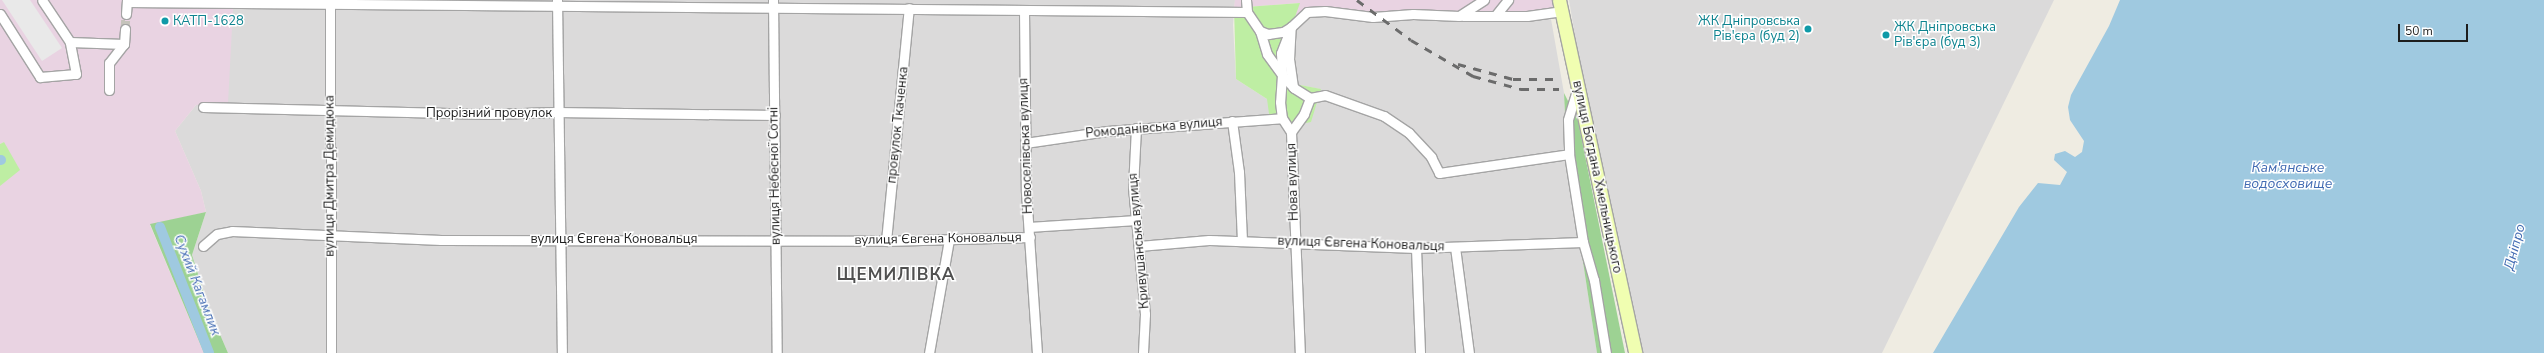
<!DOCTYPE html>
<meta charset="utf-8">
<style>
body{margin:0}
#map{position:relative;width:2544px;height:353px;overflow:hidden;background:#efece2;font-family:"Nunito Sans",sans-serif}
div>[style]{position:absolute}
[style*='--x']{left:calc(var(--x)*1px);top:calc(var(--y)*1px);width:calc(var(--w)*1px);rotate:calc(var(--a)*1deg)}
.residential>*{inset:0;background:#dbdada}
.industrial>*{inset:0;background:#e9d3e2}
.grass>*{inset:0;background:#beeea3}
.forest>*{inset:0;background:#9dd293}
.parking>*{inset:0;background:#e9e9e9}
.water>*{inset:0;background:#9fc9e0}
.canal>*{height:10px;margin:-5px;padding:0 5px;transform-origin:5px;border-radius:5px;background:#9fc9e0}
.street-tunnel>*{height:9px;margin-top:-4.5px;transform-origin:0;background:repeating-linear-gradient(90deg,#c5c3bb 0 9px,transparent 0 13.5px)}
.roads{filter:drop-shadow(1px 0 #a4a4a4) drop-shadow(-1px 0 #a4a4a4) drop-shadow(0 1px #a4a4a4) drop-shadow(0 -1px #a4a4a4)}
.street>*{height:9px;margin:-4.5px;padding:0 4.5px;transform-origin:4.5px;border-radius:4.5px;background:#fff}
.secondary>*{height:13px;margin:-6.5px;padding:0 6.5px;transform-origin:6.5px;border-radius:6.5px;background:#f0feb1}
.rail>*{height:3px;margin-top:-1.5px;transform-origin:0;background:repeating-linear-gradient(90deg,#6b6b6b 0 8px,transparent 0 16px)}
.dots>*{width:11px;height:11px;translate:-50% -50%;box-sizing:border-box;border:2px solid #fff;border-radius:50%}
span{translate:-50% -50%;white-space:nowrap;text-align:center;line-height:1.15;-webkit-text-stroke:3px #fff;paint-order:stroke}
.culture-label{font-size:13px;color:#0d838f}
.left{translate:0 -50%;text-align:left}
.right{translate:-100% -50%;text-align:right}
.street-label{font-size:13px;color:#1d1d1d}
.water-label{font-size:14px;color:#436cb3;font-style:italic}
.district-label{font-size:17px;color:#505050;font-weight:700;letter-spacing:1px}
.scale{position:absolute;left:2398px;top:24px;width:70px;height:18px;box-sizing:border-box;border:2px solid #1d1d1d;border-top:0;padding-left:5px;font-size:12px;line-height:14px;white-space:nowrap;color:#1d1d1d;-webkit-text-stroke:3px #fff;paint-order:stroke}
</style>
<div id="map">
<div class="residential">
<div style="clip-path:polygon(124px 0,1235px 0,1233px 25px,1236px 79px,1267px 99px,1320px 89px,1295px 84px,1296px 25px,1305px 18px,1327px 15px,1551px 19px,1564px 93px,1567px 158px,1597px 353px,228px 353px,209px 309px,192px 255px,206px 212px,201px 191px,175px 131px,196px 105px,200px 104px,233px 9px,124px 7px)"></div>
<div style="clip-path:polygon(1569px 0,2054px 0,1882px 353px,1628px 353px)"></div>
</div>
<div class="industrial">
<div style="clip-path:polygon(0 0,124px 0,124px 7px,233px 9px,228px 103px,196px 105px,175px 131px,201px 191px,206px 212px,150px 225px,204px 353px,0 353px,0 186px,4px 142px,0 144px)"></div>
<div style="clip-path:polygon(1235px 0,1568px 0,1551px 19px,1527px 20px,1327px 15px,1295px 17px,1299px 3px,1234px 8px)"></div>
</div>
<div class="grass">
<div style="clip-path:polygon(1300px 3px,1295px 17px,1295px 84px,1321px 89px,1311px 122px,1301px 124px,1270px 121px,1267px 99px,1236px 79px,1234px 8px)"></div>
<div style="clip-path:polygon(4px 142px,20px 170px,0 186px,0 144px)"></div>
</div>
<div class="forest">
<div style="clip-path:polygon(1564px 93px,1578px 121px,1625px 353px,1597px 353px,1567px 158px)"></div>
<div style="clip-path:polygon(206px 212px,192px 255px,209px 309px,228px 353px,204px 353px,150px 224px)"></div>
</div>
<div class="parking">
<div style="clip-path:polygon(2px 0,30px 0,62px 48px,42px 61px)"></div>
</div>
<div class="water">
<div style="clip-path:polygon(2120px 0,2544px 0,2544px 353px,1933px 353px,2019px 207px,2038px 183px,2060px 185px,2067px 172px,2054px 160px,2055px 154px,2065px 151px,2075px 157px,2082px 152px,2084px 141px,2070px 120px,2068px 107px,2071px 95px,2109px 26px)"></div>
</div>
<div class="canal">
<div style="--x:0;--y:160;--w:1;--a:0"></div>
<div style="--x:160;--y:227;--w:135;--a:68.7"></div>
</div>
<div class="street-tunnel">
<div style="--x:125;--y:29;--w:15;--a:-86"></div>
</div>
<div class="roads">
<div class="street">
<div style="--x:330;--y:0;--w:353;--a:89.8"></div>
<div style="--x:557;--y:0;--w:353;--a:89.2"></div>
<div style="--x:773;--y:0;--w:353;--a:89.4"></div>
<div style="--x:1246;--y:0;--w:12;--a:85"></div>
<div style="--x:127;--y:2;--w:1120;--a:0.51"></div>
<div style="--x:1024;--y:10;--w:182;--a:89.4"></div>
<div style="--x:1026;--y:192;--w:161;--a:86.1"></div>
<div style="--x:1247;--y:12;--w:23;--a:56"></div>
<div style="--x:1260;--y:31;--w:9;--a:21"></div>
<div style="--x:1268;--y:34;--w:15;--a:-8"></div>
<div style="--x:1283;--y:32;--w:9;--a:-32"></div>
<div style="--x:1291;--y:27;--w:28;--a:111"></div>
<div style="--x:1281;--y:53;--w:22;--a:87"></div>
<div style="--x:1282;--y:75;--w:18;--a:47"></div>
<div style="--x:1294;--y:88;--w:19;--a:32"></div>
<div style="--x:1310;--y:98;--w:17;--a:111"></div>
<div style="--x:1304;--y:114;--w:22;--a:126"></div>
<div style="--x:1291;--y:132;--w:221;--a:87.7"></div>
<div style="--x:0;--y:14;--w:75;--a:57.6"></div>
<div style="--x:40;--y:77;--w:36;--a:-5"></div>
<div style="--x:76;--y:74;--w:33;--a:-101"></div>
<div style="--x:70;--y:42;--w:50;--a:-123.7"></div>
<div style="--x:126;--y:14;--w:14;--a:-86"></div>
<div style="--x:1463;--y:16;--w:64;--a:0"></div>
<div style="--x:1527;--y:16;--w:34;--a:-8"></div>
<div style="--x:1495;--y:16;--w:21;--a:-51"></div>
<div style="--x:1260;--y:31;--w:24;--a:73"></div>
<div style="--x:1267;--y:54;--w:26;--a:54"></div>
<div style="--x:1282;--y:75;--w:27;--a:94"></div>
<div style="--x:1280;--y:102;--w:16;--a:83"></div>
<div style="--x:1282;--y:118;--w:17;--a:57"></div>
<div style="--x:70;--y:42;--w:54;--a:2.1"></div>
<div style="--x:1293;--y:87;--w:27;--a:-98"></div>
<div style="--x:1289;--y:60;--w:33;--a:-87"></div>
<div style="--x:1291;--y:27;--w:22;--a:-43"></div>
<div style="--x:1307;--y:12;--w:18;--a:-3"></div>
<div style="--x:1325;--y:11;--w:48;--a:7.1"></div>
<div style="--x:1373;--y:17;--w:40;--a:-4.3"></div>
<div style="--x:1413;--y:14;--w:46;--a:2.5"></div>
<div style="--x:1459;--y:16;--w:30;--a:-33"></div>
<div style="--x:109;--y:90;--w:27;--a:-90"></div>
<div style="--x:109;--y:63;--w:24;--a:-52"></div>
<div style="--x:124;--y:44;--w:15;--a:-86"></div>
<div style="--x:1577;--y:90;--w:31;--a:107"></div>
<div style="--x:1568;--y:120;--w:34;--a:88"></div>
<div style="--x:1569;--y:154;--w:89;--a:81"></div>
<div style="--x:1583;--y:242;--w:40;--a:74"></div>
<div style="--x:1594;--y:280;--w:74;--a:80.7"></div>
<div style="--x:1310;--y:98;--w:15;--a:-11"></div>
<div style="--x:1325;--y:95;--w:63;--a:19.6"></div>
<div style="--x:1384;--y:116;--w:30;--a:34"></div>
<div style="--x:1409;--y:133;--w:33;--a:47"></div>
<div style="--x:1431;--y:157;--w:18;--a:63"></div>
<div style="--x:1439;--y:173;--w:131;--a:-8.3"></div>
<div style="--x:203;--y:107;--w:286;--a:1.4"></div>
<div style="--x:489;--y:114;--w:68;--a:-1.7"></div>
<div style="--x:557;--y:112;--w:218;--a:0.8"></div>
<div style="--x:1232;--y:121;--w:51;--a:82.2"></div>
<div style="--x:1239;--y:172;--w:69;--a:87.5"></div>
<div style="--x:1136;--y:128;--w:59;--a:92.9"></div>
<div style="--x:1133;--y:187;--w:128;--a:84.6"></div>
<div style="--x:1145;--y:314;--w:39;--a:93"></div>
<div style="--x:1025;--y:143;--w:83;--a:-8.3"></div>
<div style="--x:1107;--y:131;--w:175;--a:-4.2"></div>
<div style="--x:1029;--y:227;--w:107;--a:-3.7"></div>
<div style="--x:886;--y:241;--w:234;--a:-84.4"></div>
<div style="--x:203;--y:246;--w:18;--a:-41"></div>
<div style="--x:217;--y:234;--w:15;--a:-11"></div>
<div style="--x:232;--y:231;--w:209;--a:2.5"></div>
<div style="--x:441;--y:240;--w:445;--a:0.1"></div>
<div style="--x:886;--y:241;--w:144;--a:-1.6"></div>
<div style="--x:1139;--y:246;--w:70;--a:-4.9"></div>
<div style="--x:1209;--y:240;--w:207;--a:2.2"></div>
<div style="--x:1416;--y:248;--w:167;--a:-2.1"></div>
<div style="--x:1455;--y:247;--w:107;--a:82.5"></div>
<div style="--x:1416;--y:248;--w:105;--a:87.8"></div>
<div style="--x:929;--y:353;--w:115;--a:-80"></div>
</div>
<div class="secondary">
<div style="--x:1559;--y:0;--w:361;--a:77.8"></div>
</div>
</div>
<div class="rail">
<div style="--x:1357;--y:0;--w:67;--a:36.5"></div>
<div style="--x:1411;--y:40;--w:72;--a:30.1"></div>
<div style="--x:1473;--y:76;--w:50;--a:15.2"></div>
<div style="--x:1521;--y:89;--w:38;--a:0"></div>
<div style="--x:1458;--y:64;--w:57;--a:15.3"></div>
<div style="--x:1513;--y:79;--w:45;--a:0"></div>
</div>
<div class="dots">
<div style="left:165px;top:21px;background:#0f9aa8"></div>
<div style="left:1808px;top:29px;background:#0f9aa8"></div>
<div style="left:1886px;top:35px;background:#0f9aa8"></div>
</div>
<div class="culture-label">
<span class="left" style="left:173px;top:21px">КАТП-1628</span>
<span class="right" style="left:1800px;top:29px">ЖК Дніпровська<br>Рів'єра (буд 2)</span>
<span class="left" style="left:1894px;top:35px">ЖК Дніпровська<br>Рів'єра (буд 3)</span>
</div>
<div class="street-label">
<span style="left:489px;top:113px">Прорізний провулок</span>
<span style="left:898px;top:125px;rotate:-84deg">провулок Ткаченка</span>
<span style="left:1154px;top:128px;rotate:-5deg">Ромоданівська вулиця</span>
<span style="left:1026px;top:146px;rotate:-92deg">Новоселівська вулиця</span>
<span style="left:330px;top:176px;rotate:-90deg">вулиця Дмитра Демидюка</span>
<span style="left:775px;top:176px;rotate:-91deg">вулиця Небесної Сотні</span>
<span style="left:1597px;top:177px;rotate:78deg">вулиця Богдана Хмельницького</span>
<span style="left:1293px;top:182px;rotate:-92deg">Нова вулиця</span>
<span style="left:614px;top:239px">вулиця Євгена Коновальця</span>
<span style="left:938px;top:239px;rotate:-1deg">вулиця Євгена Коновальця</span>
<span style="left:1139px;top:241px;rotate:-95deg">Кривушанська вулиця</span>
<span style="left:1361px;top:244px;rotate:2deg">вулиця Євгена Коновальця</span>
</div>
<div class="water-label">
<span style="left:2288px;top:176px">Кам'янське<br>водосховище</span>
<span style="left:2515px;top:247px;rotate:-75deg">Дніпро</span>
<span style="left:197px;top:285px;rotate:69deg">Сухий Кагамлик</span>
</div>
<div class="district-label">
<span style="left:896px;top:275px">ЩЕМИЛІВКА</span>
</div>
<div class="scale">50 m</div>
</div>
